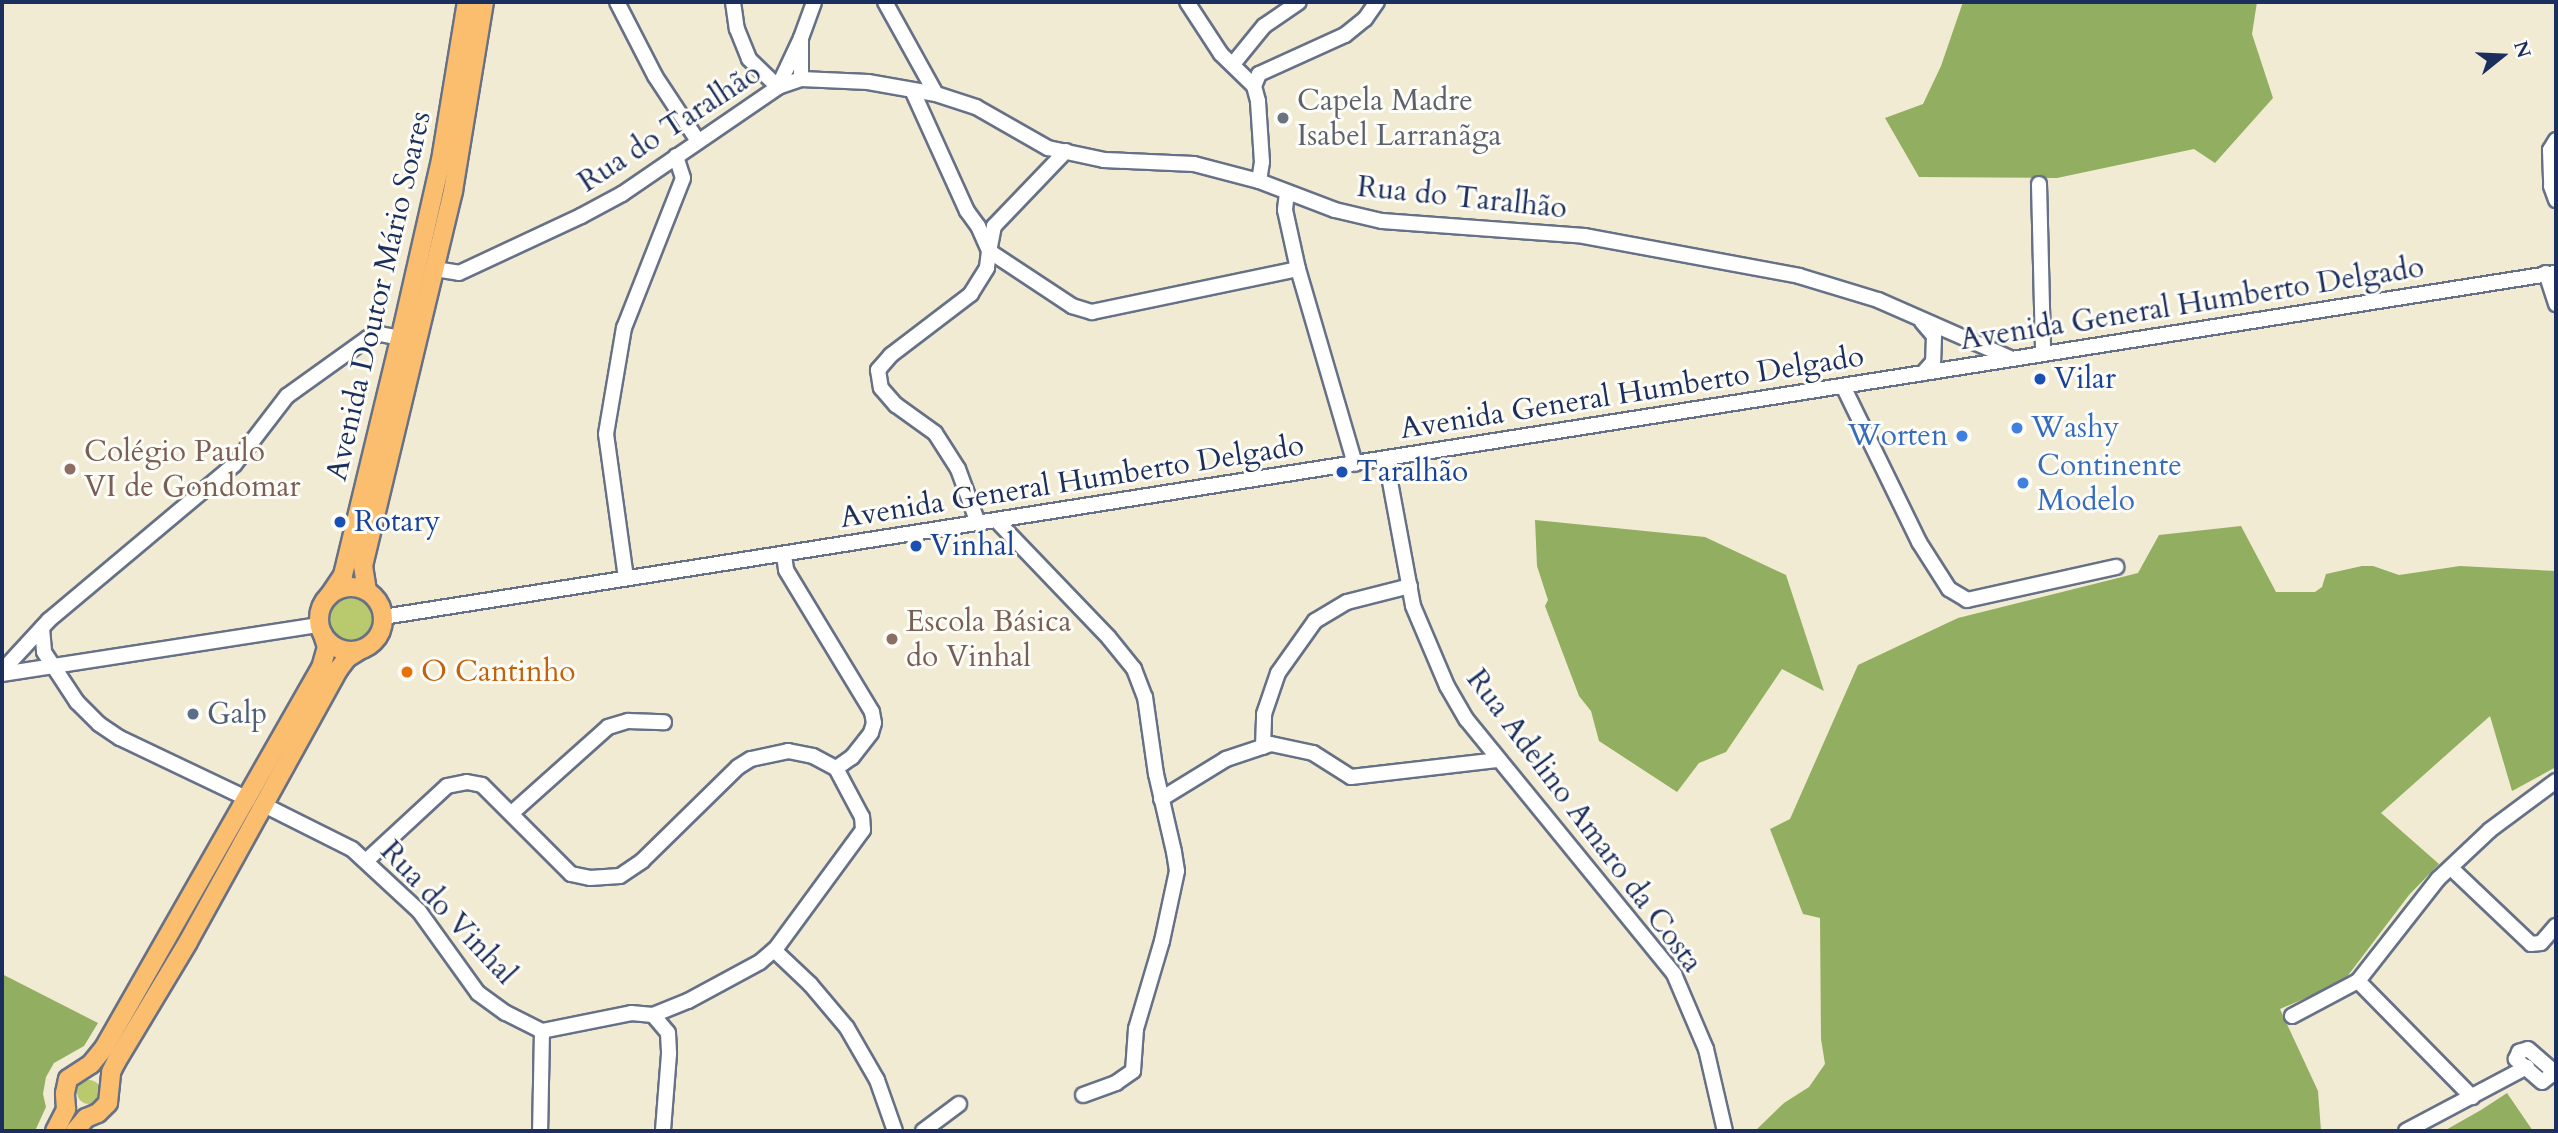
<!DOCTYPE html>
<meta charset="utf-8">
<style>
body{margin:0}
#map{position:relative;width:2558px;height:1133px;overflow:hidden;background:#f1ebd4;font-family:Cardo,serif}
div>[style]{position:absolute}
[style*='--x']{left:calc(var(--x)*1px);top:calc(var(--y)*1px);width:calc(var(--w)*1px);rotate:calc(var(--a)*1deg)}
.green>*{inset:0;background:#b8ca6d}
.round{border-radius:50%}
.forest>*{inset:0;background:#92ae60}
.roads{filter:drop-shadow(2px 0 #667187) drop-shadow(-2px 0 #667187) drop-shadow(0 2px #667187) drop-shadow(0 -2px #667187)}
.minor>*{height:14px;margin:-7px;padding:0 7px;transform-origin:7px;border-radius:7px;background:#fff}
.major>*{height:18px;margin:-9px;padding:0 9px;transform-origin:9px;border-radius:9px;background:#fbbd6e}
.major>.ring{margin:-9px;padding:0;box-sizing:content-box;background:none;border:18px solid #fbbd6e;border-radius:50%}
.dots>*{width:19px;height:19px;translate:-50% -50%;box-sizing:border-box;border:4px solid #fdfcf7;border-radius:50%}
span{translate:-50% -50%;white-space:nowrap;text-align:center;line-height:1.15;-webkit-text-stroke:6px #fdfcf7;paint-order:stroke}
.worship-label{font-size:30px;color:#5b616d}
.left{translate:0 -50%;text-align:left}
.street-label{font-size:30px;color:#1b2f5e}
.transit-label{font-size:30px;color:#164399}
.shop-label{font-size:30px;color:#366cbe}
.right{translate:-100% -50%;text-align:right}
.education-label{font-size:30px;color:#785e54}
.food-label{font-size:30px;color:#c56008}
.service-label{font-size:30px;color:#4e5e75}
.frame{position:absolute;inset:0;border:4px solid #1b2f5e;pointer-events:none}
.north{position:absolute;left:2467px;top:21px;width:70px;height:70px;-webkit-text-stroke:5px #fdfcf7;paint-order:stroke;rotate:72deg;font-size:19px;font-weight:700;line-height:28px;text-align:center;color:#1b2f5e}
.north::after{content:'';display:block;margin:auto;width:24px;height:32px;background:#1b2f5e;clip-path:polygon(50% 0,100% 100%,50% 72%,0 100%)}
</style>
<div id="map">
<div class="green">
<div class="round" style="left:329px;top:598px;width:44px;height:44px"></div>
<div class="round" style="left:77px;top:1080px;width:24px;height:24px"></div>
</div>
<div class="forest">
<div style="clip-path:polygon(1963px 2px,2257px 2px,2252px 34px,2273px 98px,2215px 163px,2194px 149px,2057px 178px,1919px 177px,1885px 118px,1923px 104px,1941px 66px)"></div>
<div style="clip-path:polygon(1535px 520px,1705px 537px,1786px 575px,1824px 691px,1782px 669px,1726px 752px,1699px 763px,1677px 792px,1599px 741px,1591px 711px,1579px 696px,1545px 606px,1548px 600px,1537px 566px)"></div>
<div style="clip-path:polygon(2241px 526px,2276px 592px,2315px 592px,2322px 587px,2326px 574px,2362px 566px,2373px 566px,2399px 575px,2460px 566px,2556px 571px,2556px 767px,2512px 791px,2490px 716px,2381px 813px,2439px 864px,2409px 895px,2343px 982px,2280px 1009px,2318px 1091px,2321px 1131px,1755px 1131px,1784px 1103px,1809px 1087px,1825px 1064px,1821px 1039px,1820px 918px,1803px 914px,1770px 829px,1790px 819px,1858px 665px,1958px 618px,2138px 573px,2159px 535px)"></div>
<div style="clip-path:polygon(2px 974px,98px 1023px,84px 1046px,54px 1063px,46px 1077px,43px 1094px,46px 1107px,35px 1131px,2px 1131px)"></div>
<div style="clip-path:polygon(2507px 1093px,2533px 1131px,2444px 1131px,2481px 1110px)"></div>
</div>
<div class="roads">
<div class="minor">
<div style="--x:617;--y:2;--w:83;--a:62.8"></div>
<div style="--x:655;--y:76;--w:78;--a:56.5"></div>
<div style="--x:733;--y:2;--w:27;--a:82"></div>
<div style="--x:737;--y:29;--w:32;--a:68"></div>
<div style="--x:749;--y:59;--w:40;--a:44"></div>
<div style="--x:778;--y:87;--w:54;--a:-64.9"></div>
<div style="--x:801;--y:38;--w:41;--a:90"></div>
<div style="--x:885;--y:2;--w:105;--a:61"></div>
<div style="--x:1187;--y:2;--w:62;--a:56.8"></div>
<div style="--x:1221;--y:54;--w:46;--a:44.1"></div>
<div style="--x:801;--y:38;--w:38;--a:-70"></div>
<div style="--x:1233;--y:64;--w:49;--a:-50.8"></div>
<div style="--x:1264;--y:26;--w:42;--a:-34.4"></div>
<div style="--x:913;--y:92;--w:131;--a:65.6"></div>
<div style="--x:967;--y:211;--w:19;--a:54"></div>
<div style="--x:978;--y:226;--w:27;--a:66"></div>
<div style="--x:989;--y:251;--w:17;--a:97"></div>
<div style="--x:987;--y:268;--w:31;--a:122"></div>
<div style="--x:971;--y:294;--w:101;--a:142.7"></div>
<div style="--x:891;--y:355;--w:20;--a:131"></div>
<div style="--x:878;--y:370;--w:18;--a:81"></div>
<div style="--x:881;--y:388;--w:23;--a:49"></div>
<div style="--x:896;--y:405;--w:48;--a:35.7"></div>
<div style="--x:935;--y:433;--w:43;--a:57.4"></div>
<div style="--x:958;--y:469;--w:58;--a:69.7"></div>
<div style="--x:2556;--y:140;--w:12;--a:121"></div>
<div style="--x:2550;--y:150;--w:36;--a:88"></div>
<div style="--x:2551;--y:186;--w:15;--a:70"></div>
<div style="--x:1066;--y:151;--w:104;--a:133.8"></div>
<div style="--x:994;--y:226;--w:25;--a:101"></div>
<div style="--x:989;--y:251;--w:100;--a:33.5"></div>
<div style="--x:1072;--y:306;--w:21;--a:17"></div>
<div style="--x:1092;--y:312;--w:210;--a:-11.8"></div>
<div style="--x:1259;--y:181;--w:19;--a:-81"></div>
<div style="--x:1262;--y:162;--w:61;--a:-93.8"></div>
<div style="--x:1258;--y:101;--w:16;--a:-105"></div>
<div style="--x:1254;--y:86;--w:13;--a:-67"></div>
<div style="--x:1259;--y:74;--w:94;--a:-24.4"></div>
<div style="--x:1345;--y:35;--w:26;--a:-39"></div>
<div style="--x:1365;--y:19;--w:21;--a:-55"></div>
<div style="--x:2039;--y:184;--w:169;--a:88.6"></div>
<div style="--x:1287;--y:193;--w:17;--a:97"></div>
<div style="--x:1285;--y:210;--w:60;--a:77.6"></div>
<div style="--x:1298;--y:269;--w:203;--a:73.7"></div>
<div style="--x:435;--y:269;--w:24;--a:9"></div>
<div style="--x:459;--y:273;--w:135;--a:-25"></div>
<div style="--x:581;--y:216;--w:47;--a:-28.2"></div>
<div style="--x:622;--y:194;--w:189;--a:-34.4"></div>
<div style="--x:778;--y:87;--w:24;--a:-19"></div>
<div style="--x:801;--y:79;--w:67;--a:2.6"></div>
<div style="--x:868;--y:82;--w:69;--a:10"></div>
<div style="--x:936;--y:94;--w:42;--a:18"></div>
<div style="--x:976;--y:107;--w:83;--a:29.7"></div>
<div style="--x:1048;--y:148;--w:57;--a:12.1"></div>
<div style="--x:1104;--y:160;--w:90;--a:2.5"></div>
<div style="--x:1194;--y:164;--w:67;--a:14.7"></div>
<div style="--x:1259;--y:181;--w:81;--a:20.9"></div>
<div style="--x:1335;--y:210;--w:48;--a:13.2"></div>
<div style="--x:1382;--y:221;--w:203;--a:4.2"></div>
<div style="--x:1584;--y:236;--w:219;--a:10.5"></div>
<div style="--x:1799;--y:276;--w:83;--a:16.9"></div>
<div style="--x:1878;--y:300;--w:144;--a:23.7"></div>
<div style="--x:2546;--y:273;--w:33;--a:72"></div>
<div style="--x:1922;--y:322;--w:18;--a:49"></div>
<div style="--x:1934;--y:336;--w:26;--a:92"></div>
<div style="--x:1933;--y:362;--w:15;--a:132"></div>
<div style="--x:1843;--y:386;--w:174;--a:64"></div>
<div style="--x:1919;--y:542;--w:56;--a:57.4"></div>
<div style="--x:1949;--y:589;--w:21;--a:31"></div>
<div style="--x:1967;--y:600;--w:153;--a:-12.5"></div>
<div style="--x:1386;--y:460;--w:148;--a:79.5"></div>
<div style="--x:1413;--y:606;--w:87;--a:67"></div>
<div style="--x:1447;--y:686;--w:39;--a:60"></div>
<div style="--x:1467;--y:720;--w:328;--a:50.8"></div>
<div style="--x:1674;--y:974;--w:82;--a:66.9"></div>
<div style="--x:1706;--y:1049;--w:84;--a:77"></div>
<div style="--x:996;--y:520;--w:163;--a:46.2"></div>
<div style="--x:1109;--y:638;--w:40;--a:51"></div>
<div style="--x:1134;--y:669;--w:30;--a:69"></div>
<div style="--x:1145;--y:697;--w:78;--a:81.9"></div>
<div style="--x:1156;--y:774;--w:80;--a:77"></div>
<div style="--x:1174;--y:852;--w:19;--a:81"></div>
<div style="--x:1177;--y:871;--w:72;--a:102.1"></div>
<div style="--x:1162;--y:941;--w:92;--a:106.5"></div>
<div style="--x:1136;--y:1029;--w:42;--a:94.1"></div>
<div style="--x:1133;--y:1071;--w:21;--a:145"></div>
<div style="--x:1116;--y:1083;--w:35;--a:160"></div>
<div style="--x:784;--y:555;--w:15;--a:82"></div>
<div style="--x:786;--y:570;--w:166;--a:58.8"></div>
<div style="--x:872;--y:712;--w:11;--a:80"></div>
<div style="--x:874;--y:723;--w:10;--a:107"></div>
<div style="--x:871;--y:733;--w:31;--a:128"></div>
<div style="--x:852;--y:757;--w:19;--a:145"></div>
<div style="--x:626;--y:578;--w:145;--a:-97.9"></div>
<div style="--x:606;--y:434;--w:108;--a:-80.4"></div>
<div style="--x:624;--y:328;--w:161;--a:-68.5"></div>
<div style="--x:683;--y:178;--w:23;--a:-108"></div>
<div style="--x:383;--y:617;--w:2200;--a:-9"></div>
<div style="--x:42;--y:628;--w:24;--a:85"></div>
<div style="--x:44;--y:652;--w:60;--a:56.6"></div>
<div style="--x:77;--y:702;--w:31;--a:45"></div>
<div style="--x:99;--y:724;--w:25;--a:34"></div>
<div style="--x:120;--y:738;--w:142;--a:25.5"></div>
<div style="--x:2;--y:671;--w:69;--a:-47.3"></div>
<div style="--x:49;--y:620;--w:241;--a:-40"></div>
<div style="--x:234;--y:465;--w:87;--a:-52.5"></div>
<div style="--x:287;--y:396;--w:100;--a:-35.6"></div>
<div style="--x:368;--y:338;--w:13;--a:-18"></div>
<div style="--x:380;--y:334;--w:20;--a:11"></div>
<div style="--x:2;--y:674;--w:322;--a:-8.8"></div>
<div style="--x:1263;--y:747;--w:33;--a:-88"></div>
<div style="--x:1264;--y:714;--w:43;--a:-71.1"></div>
<div style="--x:1278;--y:673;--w:64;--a:-54.6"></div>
<div style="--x:1315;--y:621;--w:37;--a:-31"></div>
<div style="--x:1347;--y:602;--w:65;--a:-14.3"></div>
<div style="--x:1161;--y:799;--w:76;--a:-31.6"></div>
<div style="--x:1226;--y:759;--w:47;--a:-18.4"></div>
<div style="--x:1271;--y:744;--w:43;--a:12.1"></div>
<div style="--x:1313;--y:753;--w:45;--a:32.3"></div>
<div style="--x:1351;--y:777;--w:149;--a:-6.6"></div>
<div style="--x:264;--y:805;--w:98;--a:26.6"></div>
<div style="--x:352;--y:849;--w:91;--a:42.8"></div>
<div style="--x:419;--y:911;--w:101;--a:54.3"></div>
<div style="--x:478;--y:993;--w:34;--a:36"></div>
<div style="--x:506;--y:1013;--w:40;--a:26.6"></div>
<div style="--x:542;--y:1031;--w:100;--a:91.1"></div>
<div style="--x:513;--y:812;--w:127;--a:-41.8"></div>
<div style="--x:608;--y:727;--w:21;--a:-17"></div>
<div style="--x:628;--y:721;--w:36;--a:2"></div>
<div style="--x:366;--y:861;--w:110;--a:-42.8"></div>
<div style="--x:447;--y:786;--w:20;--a:-11"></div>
<div style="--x:467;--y:782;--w:15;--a:11"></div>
<div style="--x:482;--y:785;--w:126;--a:45"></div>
<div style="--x:571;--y:874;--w:19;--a:12"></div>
<div style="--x:590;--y:878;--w:30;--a:-4"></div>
<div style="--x:620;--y:876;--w:27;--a:-34"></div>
<div style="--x:642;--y:861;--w:134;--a:-44.4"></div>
<div style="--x:738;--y:767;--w:15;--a:-32"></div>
<div style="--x:751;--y:759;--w:38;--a:-12"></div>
<div style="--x:788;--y:751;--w:25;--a:11"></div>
<div style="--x:813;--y:756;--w:26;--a:28"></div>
<div style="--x:2451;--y:868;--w:110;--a:43.5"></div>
<div style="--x:2531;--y:944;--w:10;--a:-6"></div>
<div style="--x:2541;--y:943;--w:23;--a:-49"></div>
<div style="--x:774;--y:950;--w:50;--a:43.4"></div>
<div style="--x:810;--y:984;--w:57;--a:49.9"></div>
<div style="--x:847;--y:1028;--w:60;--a:60"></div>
<div style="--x:877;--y:1080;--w:54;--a:70.6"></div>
<div style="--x:2358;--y:981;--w:163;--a:45.5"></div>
<div style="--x:653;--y:1015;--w:23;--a:50"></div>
<div style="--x:668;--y:1033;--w:21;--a:87"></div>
<div style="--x:669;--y:1054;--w:77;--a:94.5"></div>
<div style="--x:2292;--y:1016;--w:75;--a:-27.9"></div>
<div style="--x:2358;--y:981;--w:130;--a:-51.9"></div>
<div style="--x:2438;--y:879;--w:71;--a:-43.3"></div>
<div style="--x:2490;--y:830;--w:82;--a:-36.6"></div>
<div style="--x:542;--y:1031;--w:91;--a:-11.4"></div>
<div style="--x:631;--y:1013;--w:22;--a:5"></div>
<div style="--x:653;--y:1015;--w:38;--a:-22"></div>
<div style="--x:688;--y:1001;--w:82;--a:-28.4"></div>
<div style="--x:760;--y:962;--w:23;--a:-41"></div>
<div style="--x:777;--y:947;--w:145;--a:-53.7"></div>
<div style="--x:863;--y:830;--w:13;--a:-94"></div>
<div style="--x:862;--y:817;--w:55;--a:-118"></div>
<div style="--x:2528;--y:1049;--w:32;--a:41"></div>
<div style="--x:2552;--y:1070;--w:5;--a:101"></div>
<div style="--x:2551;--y:1075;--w:11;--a:142"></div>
<div style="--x:2542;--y:1082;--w:35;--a:-139"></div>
<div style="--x:2516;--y:1059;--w:8;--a:-67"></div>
<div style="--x:2519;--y:1052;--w:9;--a:-18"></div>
<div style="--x:923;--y:1131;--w:45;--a:-36.9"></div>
<div style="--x:2406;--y:1131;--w:137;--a:-27.9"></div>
</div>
<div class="major">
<div class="ring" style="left:319px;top:587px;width:46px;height:46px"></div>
<div style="--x:367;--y:591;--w:25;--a:-99"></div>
<div style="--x:363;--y:566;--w:386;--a:-76.5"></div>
<div style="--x:453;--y:191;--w:192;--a:-80.7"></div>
<div style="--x:329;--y:596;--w:25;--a:-56"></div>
<div style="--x:343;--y:575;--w:255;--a:-76.4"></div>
<div style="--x:403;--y:327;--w:171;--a:-77.2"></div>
<div style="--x:441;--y:160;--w:160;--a:-80.7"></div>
<div style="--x:55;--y:1131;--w:25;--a:-63"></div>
<div style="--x:66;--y:1109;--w:16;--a:-94"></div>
<div style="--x:65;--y:1093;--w:14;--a:-78"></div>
<div style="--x:68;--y:1079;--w:27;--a:-33"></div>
<div style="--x:91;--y:1064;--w:21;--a:-51"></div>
<div style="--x:104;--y:1048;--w:438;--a:-60.3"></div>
<div style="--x:321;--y:668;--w:22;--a:-74"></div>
<div style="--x:327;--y:647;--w:13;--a:-108"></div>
<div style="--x:75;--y:1131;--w:17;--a:-50"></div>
<div style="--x:86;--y:1118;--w:13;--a:-23"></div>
<div style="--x:98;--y:1113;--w:14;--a:-45"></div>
<div style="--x:108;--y:1103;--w:31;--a:-84"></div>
<div style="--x:111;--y:1072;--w:11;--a:-63"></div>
<div style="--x:116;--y:1062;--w:140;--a:-59"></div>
<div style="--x:188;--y:942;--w:311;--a:-61.1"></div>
<div style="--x:338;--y:670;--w:15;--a:-53"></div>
<div style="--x:347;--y:658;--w:15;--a:-32"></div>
</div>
</div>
<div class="dots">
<div style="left:1283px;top:118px;background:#6b7280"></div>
<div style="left:2040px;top:379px;background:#1a4fb4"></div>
<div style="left:2017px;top:428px;background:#3f7fe0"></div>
<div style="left:1962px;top:436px;background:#3f7fe0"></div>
<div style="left:70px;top:469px;background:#8d6e63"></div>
<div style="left:1342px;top:472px;background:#1a4fb4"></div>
<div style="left:2023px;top:483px;background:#3f7fe0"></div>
<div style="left:340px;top:522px;background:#1a4fb4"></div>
<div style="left:916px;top:546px;background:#1a4fb4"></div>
<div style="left:892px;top:639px;background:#8d6e63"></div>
<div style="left:407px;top:672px;background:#e8710a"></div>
<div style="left:193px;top:714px;background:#5c6f8a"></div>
</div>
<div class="worship-label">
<span class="left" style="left:1297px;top:118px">Capela Madre<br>Isabel Larranãga</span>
</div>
<div class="street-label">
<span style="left:670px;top:128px;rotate:-33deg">Rua do Taralhão</span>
<span style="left:1462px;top:198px;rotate:6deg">Rua do Taralhão</span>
<span style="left:379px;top:296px;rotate:-77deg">Avenida Doutor Mário Soares</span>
<span style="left:2192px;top:304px;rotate:-9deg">Avenida General Humberto Delgado</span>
<span style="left:1632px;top:393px;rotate:-9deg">Avenida General Humberto Delgado</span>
<span style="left:1072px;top:482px;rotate:-9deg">Avenida General Humberto Delgado</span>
<span style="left:1584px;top:821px;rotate:53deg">Rua Adelino Amaro da Costa</span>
<span style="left:448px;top:913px;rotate:47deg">Rua do Vinhal</span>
</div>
<div class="transit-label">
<span class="left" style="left:2054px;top:379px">Vilar</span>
<span class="left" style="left:1356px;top:472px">Taralhão</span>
<span class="left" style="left:354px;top:522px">Rotary</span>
<span class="left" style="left:930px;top:546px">Vinhal</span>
</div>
<div class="shop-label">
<span class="left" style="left:2031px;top:428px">Washy</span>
<span class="right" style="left:1948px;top:436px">Worten</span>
<span class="left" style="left:2037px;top:483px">Continente<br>Modelo</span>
</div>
<div class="education-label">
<span class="left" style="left:84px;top:469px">Colégio Paulo<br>VI de Gondomar</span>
<span class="left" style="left:906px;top:639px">Escola Básica<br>do Vinhal</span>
</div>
<div class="food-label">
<span class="left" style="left:421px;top:672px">O Cantinho</span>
</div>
<div class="service-label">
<span class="left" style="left:207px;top:714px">Galp</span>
</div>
<div class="frame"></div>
<div class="north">N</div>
</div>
